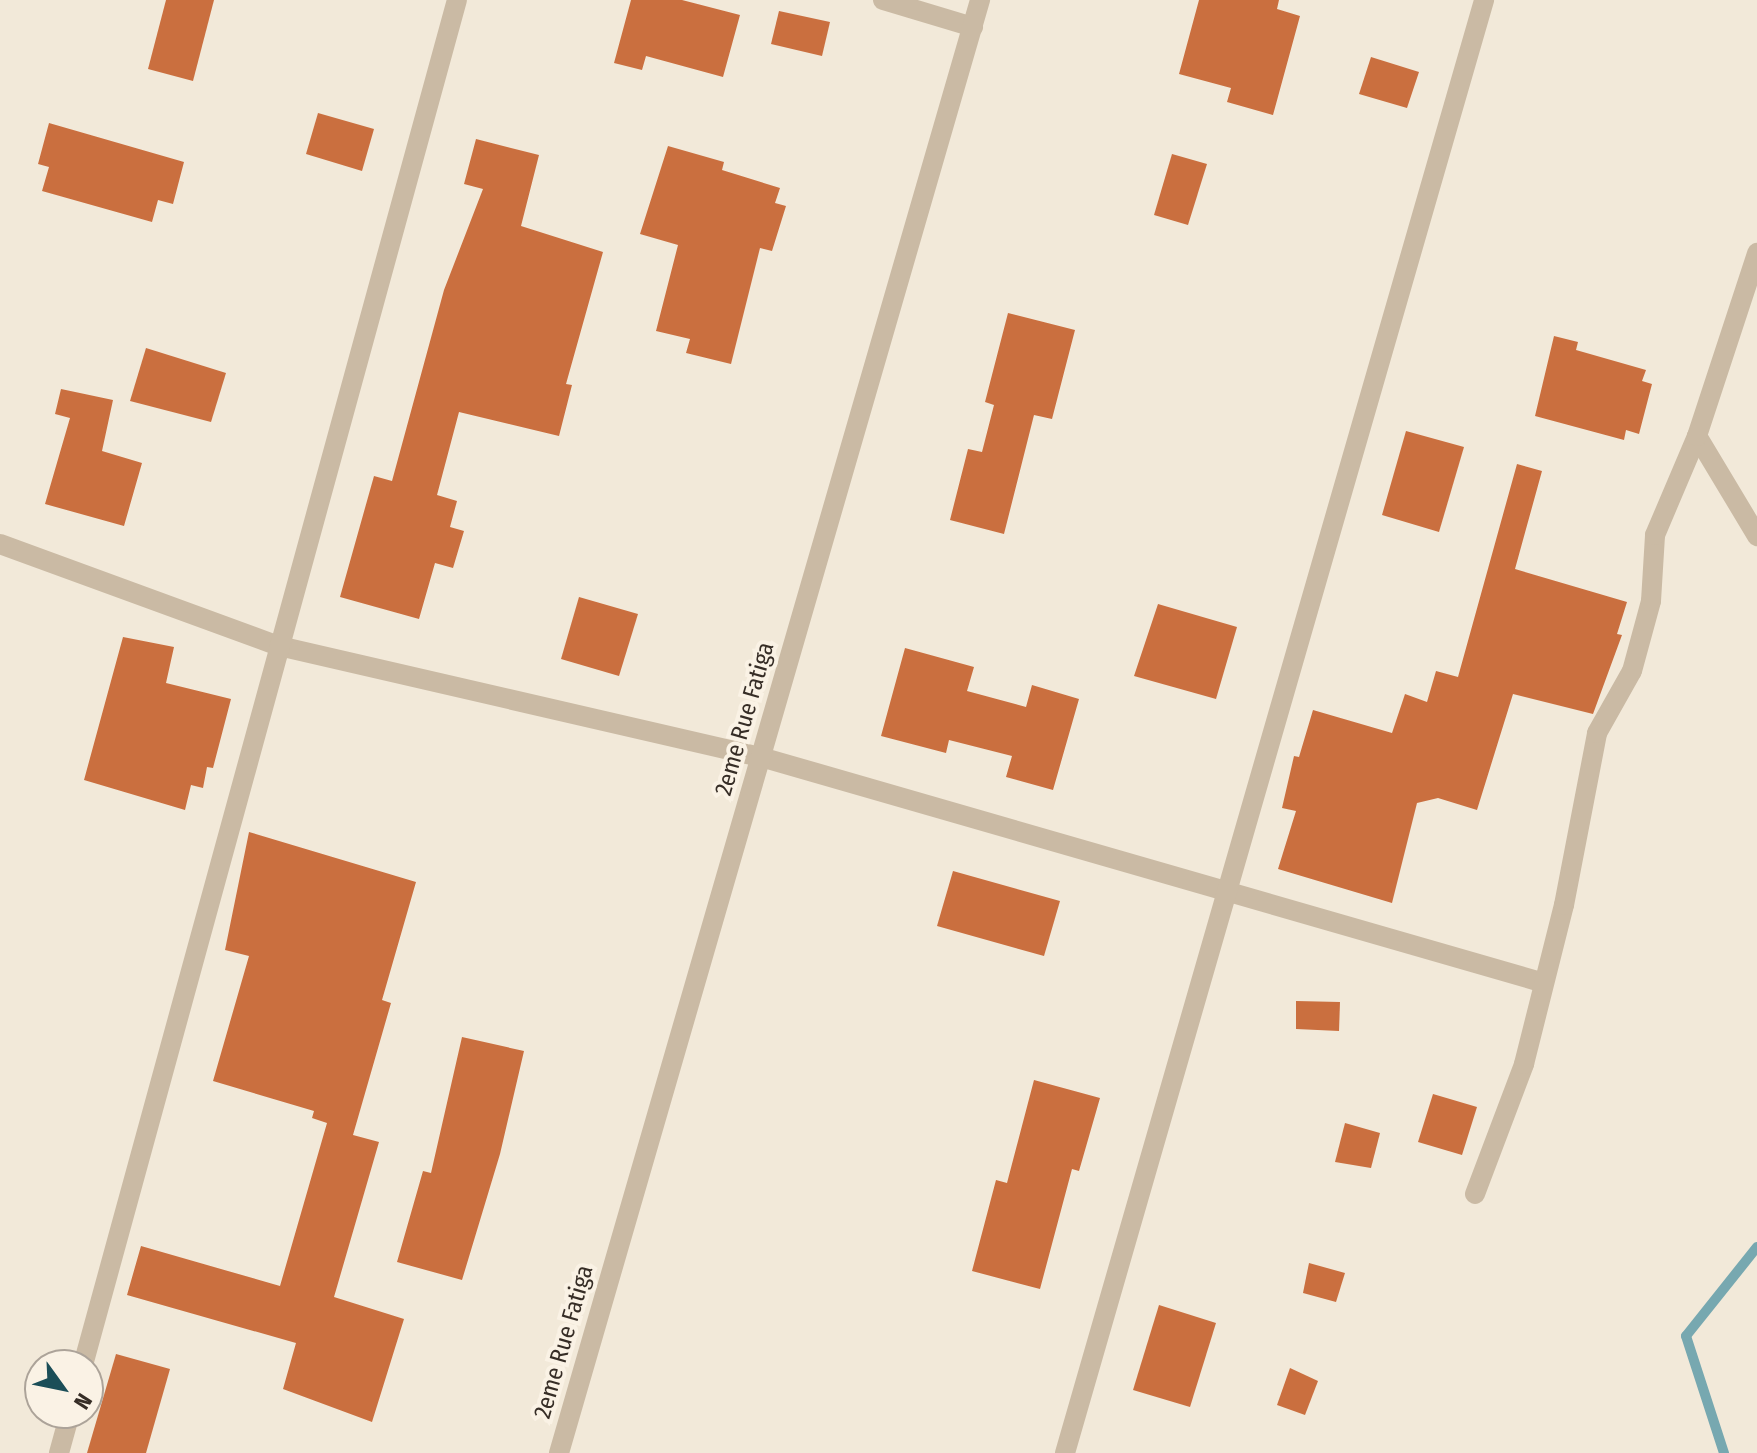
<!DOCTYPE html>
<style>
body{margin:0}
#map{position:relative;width:1757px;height:1453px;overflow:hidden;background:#f2e9d9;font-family:"Fira Sans Condensed",sans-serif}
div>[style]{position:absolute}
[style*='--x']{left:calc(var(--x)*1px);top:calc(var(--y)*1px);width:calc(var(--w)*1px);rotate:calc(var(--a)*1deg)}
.stream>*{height:10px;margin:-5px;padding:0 5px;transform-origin:5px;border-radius:5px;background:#77a8b0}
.building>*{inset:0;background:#ca6f3f}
.minor>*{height:20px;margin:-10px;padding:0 10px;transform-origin:10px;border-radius:10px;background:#cabaa4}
span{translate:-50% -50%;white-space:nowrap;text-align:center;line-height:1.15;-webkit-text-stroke:8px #faf2e5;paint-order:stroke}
.street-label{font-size:24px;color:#362d26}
.north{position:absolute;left:24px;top:1349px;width:80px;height:80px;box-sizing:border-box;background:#faf2e5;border:2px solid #aca399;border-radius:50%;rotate:123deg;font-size:22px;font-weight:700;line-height:32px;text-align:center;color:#362d26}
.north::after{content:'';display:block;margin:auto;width:28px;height:36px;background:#1b4e58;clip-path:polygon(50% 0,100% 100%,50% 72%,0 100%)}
</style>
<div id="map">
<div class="stream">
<div style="--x:1724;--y:1453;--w:123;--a:-108"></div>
<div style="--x:1686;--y:1336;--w:114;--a:-51.4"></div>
</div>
<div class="building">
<div style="clip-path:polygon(166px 0,214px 0,193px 81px,148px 69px)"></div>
<div style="clip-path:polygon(631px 0,682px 0,740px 15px,723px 77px,646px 56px,642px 70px,614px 63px)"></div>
<div style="clip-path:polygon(1199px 0,1279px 0,1277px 9px,1300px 16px,1273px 115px,1227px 102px,1231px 88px,1179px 74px)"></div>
<div style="clip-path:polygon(779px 11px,830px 22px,822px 56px,771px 44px)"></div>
<div style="clip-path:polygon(1371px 57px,1419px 72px,1407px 108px,1359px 94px)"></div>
<div style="clip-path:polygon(318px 113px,374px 129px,362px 171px,306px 154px)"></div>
<div style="clip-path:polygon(49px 123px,184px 162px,173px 204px,158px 200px,152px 222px,42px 191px,49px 167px,38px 164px)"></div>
<div style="clip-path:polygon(476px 139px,539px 155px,521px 226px,603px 252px,566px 384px,572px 385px,559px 436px,459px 412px,437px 495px,457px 501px,450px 527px,464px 531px,453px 568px,435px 563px,419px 619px,340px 597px,374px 476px,392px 481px,444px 290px,483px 189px,464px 184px)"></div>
<div style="clip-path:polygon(668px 146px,724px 162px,722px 170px,780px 188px,775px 203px,786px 206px,772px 251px,760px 248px,731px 364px,686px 353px,690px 339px,656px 331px,678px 245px,640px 234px)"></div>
<div style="clip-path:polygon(1172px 154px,1207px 164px,1188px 225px,1154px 215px)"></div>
<div style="clip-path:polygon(1008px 313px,1075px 330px,1052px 419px,1034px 415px,1004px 534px,950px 520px,968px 449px,982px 452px,994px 405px,985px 402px)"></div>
<div style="clip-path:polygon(1554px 336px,1578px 342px,1576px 350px,1646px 370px,1642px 381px,1652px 384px,1639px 434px,1626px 430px,1624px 440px,1535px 416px)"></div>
<div style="clip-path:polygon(146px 348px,226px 373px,211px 422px,130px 401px)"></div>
<div style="clip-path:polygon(61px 389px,113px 400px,102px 451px,142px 463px,124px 526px,45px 504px,70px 418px,55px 414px)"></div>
<div style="clip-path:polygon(1406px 431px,1464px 447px,1439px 532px,1382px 515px)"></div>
<div style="clip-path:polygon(1517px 464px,1542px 471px,1515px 569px,1627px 602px,1617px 634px,1622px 635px,1593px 714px,1513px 694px,1477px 810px,1438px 798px,1417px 803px,1392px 903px,1278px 869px,1296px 811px,1282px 808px,1294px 756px,1299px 757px,1313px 710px,1392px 733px,1405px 694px,1427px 702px,1436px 671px,1458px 677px)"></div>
<div style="clip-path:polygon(579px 597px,638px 614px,619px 676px,561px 659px)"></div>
<div style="clip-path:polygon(1158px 604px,1237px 627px,1216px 699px,1134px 676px)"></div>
<div style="clip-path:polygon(123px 637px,174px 647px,166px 683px,231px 699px,213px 768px,207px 767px,203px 788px,191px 785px,185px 810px,84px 780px)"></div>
<div style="clip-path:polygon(905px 648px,974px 667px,967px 691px,1026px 707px,1032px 685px,1079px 699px,1053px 790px,1006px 777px,1012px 756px,949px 740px,946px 753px,881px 736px)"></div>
<div style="clip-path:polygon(249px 832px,416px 882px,382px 1000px,391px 1003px,353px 1135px,379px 1142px,334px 1297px,404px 1319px,372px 1422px,283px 1389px,296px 1343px,127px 1295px,141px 1246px,280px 1286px,327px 1123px,312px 1118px,314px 1111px,213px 1081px,249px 956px,225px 950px)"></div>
<div style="clip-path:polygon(953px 871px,1060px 901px,1044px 956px,937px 926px)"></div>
<div style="clip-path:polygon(1296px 1001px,1340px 1002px,1339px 1031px,1296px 1029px)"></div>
<div style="clip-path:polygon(462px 1037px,524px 1051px,500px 1154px,462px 1280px,397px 1262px,423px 1171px,431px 1173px)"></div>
<div style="clip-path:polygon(1034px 1080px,1100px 1098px,1079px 1171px,1072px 1169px,1040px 1289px,972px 1271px,996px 1180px,1007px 1183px)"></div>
<div style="clip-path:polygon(1433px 1094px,1477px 1107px,1462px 1155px,1418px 1142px)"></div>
<div style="clip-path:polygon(1345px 1123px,1380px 1133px,1371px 1168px,1335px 1162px)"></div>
<div style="clip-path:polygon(1309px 1263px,1345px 1273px,1336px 1302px,1303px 1293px)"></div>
<div style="clip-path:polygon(1159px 1305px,1216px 1323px,1190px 1407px,1133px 1390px)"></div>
<div style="clip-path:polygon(116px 1354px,170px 1369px,146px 1453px,87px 1453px)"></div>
<div style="clip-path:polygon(1290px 1368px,1318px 1381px,1305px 1415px,1277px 1405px)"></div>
</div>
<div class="minor">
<div style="--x:883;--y:0;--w:94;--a:16.7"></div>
<div style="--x:1697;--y:436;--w:117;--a:59"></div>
<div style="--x:0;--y:544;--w:297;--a:20.1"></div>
<div style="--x:279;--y:646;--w:495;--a:13"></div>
<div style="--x:761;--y:757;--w:812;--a:16.09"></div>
<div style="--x:1475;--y:1194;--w:139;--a:-69.3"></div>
<div style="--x:1524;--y:1064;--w:164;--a:-75.9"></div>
<div style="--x:1564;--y:905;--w:175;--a:-79.1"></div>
<div style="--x:1597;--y:733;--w:71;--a:-60.6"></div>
<div style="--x:1632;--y:671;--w:73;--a:-74.8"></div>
<div style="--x:1651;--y:601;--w:66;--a:-86.5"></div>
<div style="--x:1655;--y:535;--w:108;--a:-67"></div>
<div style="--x:1697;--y:436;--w:193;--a:-71.8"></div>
<div style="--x:83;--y:1365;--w:1415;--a:-74.68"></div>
<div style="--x:59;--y:1453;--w:41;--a:-74.6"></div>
<div style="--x:559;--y:1453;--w:1513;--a:-73.84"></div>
<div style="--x:1065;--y:1453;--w:1512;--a:-73.91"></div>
</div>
<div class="street-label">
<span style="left:745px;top:719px;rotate:-74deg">2eme Rue Fatiga</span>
<span style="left:564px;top:1342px;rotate:-74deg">2eme Rue Fatiga</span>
</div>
<div class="north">N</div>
</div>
